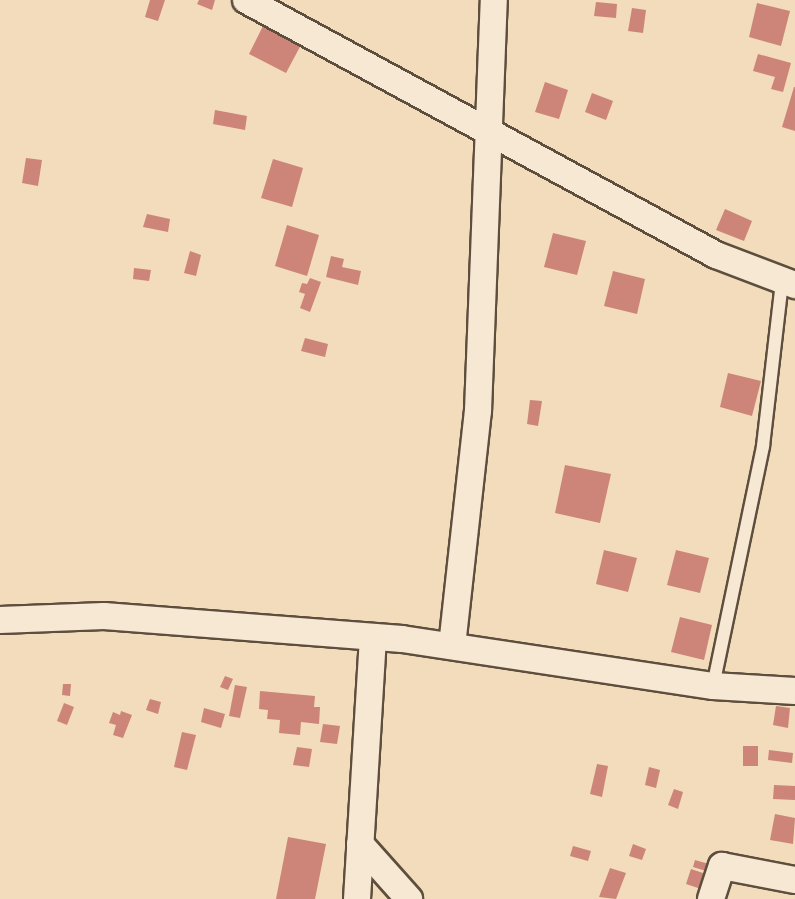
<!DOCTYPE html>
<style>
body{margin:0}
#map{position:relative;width:795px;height:899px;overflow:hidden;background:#f2dcbc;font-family:"IM FELL Double Pica",serif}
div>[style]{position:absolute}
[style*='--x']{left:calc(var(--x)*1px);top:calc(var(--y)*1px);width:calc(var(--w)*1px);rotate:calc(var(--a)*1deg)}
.building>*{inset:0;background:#cc8578}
.roads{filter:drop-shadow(2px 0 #5e4e3d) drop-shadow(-2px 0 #5e4e3d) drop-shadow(0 2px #5e4e3d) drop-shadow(0 -2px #5e4e3d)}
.service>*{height:12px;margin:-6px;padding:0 6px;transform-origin:6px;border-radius:6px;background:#f7e8d3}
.minor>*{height:26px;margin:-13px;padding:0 13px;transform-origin:13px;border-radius:13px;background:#f7e8d3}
span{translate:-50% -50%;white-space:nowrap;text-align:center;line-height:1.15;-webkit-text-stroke:4.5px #f7e8d3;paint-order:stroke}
</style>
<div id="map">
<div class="building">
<div style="clip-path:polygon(150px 0,165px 0,158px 21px,145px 17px)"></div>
<div style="clip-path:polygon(199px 0,215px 0,212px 10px,197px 4px)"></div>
<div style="clip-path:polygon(596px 2px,617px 4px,616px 18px,594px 16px)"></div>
<div style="clip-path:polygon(757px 3px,790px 11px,781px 46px,749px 37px)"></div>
<div style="clip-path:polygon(632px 8px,646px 10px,643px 33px,628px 31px)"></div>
<div style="clip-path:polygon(264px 24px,302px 43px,286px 73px,249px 54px)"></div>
<div style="clip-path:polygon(758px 54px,791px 63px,783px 92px,771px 89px,775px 77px,753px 71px)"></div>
<div style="clip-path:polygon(545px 82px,568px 90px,559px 119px,535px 112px)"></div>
<div style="clip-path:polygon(794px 87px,795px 87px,795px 131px,782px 127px)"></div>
<div style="clip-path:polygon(592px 93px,613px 101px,606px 120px,585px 112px)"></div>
<div style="clip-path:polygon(215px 110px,247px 116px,245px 130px,213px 124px)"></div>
<div style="clip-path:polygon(26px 158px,42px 160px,38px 186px,22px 183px)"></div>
<div style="clip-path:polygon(273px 159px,303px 168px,292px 207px,261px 198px)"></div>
<div style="clip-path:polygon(725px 209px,752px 221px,744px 241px,716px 230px)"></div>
<div style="clip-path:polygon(147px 214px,170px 219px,168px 232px,143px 227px)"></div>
<div style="clip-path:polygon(287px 225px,319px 235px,307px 276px,275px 266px)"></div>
<div style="clip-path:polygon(553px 233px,586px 241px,577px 275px,544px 267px)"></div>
<div style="clip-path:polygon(190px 251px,201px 255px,196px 276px,184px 273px)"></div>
<div style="clip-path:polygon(331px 256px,344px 259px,342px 267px,361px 271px,358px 285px,326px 277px)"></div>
<div style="clip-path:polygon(134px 268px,151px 270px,149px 281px,133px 279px)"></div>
<div style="clip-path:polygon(613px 271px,645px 279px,637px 314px,604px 306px)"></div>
<div style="clip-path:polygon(310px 278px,321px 282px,310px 312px,300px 308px,305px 294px,299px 292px,302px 283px,307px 284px)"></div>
<div style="clip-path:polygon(305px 338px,328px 344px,325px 357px,301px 351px)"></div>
<div style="clip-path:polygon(728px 373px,761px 381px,752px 416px,720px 407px)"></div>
<div style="clip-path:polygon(530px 400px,542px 401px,538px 426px,527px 424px)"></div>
<div style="clip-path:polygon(565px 465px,611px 474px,600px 523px,555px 513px)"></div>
<div style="clip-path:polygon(604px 550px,637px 558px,628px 592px,596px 584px)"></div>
<div style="clip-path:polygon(676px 550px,709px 558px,700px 593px,667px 585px)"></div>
<div style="clip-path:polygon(680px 617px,712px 625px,704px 660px,671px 652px)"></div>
<div style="clip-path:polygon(225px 676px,233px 679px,228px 690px,220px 687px)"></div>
<div style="clip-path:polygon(63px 684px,71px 684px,70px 696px,62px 695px)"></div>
<div style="clip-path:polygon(235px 685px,247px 687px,240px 718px,229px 716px)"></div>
<div style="clip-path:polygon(260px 691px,315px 696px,314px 707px,320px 707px,319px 724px,301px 722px,300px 735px,279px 733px,280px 720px,267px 719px,268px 710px,259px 709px)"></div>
<div style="clip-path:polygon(150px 699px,161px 702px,158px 714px,146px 710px)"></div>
<div style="clip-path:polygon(64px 703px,74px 707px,67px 725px,57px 721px)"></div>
<div style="clip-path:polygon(776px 706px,790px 708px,788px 728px,773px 725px)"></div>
<div style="clip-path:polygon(204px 708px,225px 714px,221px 728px,201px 722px)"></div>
<div style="clip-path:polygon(121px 711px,132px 715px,123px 738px,113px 735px,116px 725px,109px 723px,113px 712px,120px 715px)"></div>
<div style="clip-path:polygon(323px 724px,340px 726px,337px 744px,320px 742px)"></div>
<div style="clip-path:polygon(182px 732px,196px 735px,187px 770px,174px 767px)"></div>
<div style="clip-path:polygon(743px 746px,758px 746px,758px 766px,743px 766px)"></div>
<div style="clip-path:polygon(297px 747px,312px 749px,309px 767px,293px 765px)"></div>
<div style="clip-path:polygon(769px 750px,793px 753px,792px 763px,768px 760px)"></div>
<div style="clip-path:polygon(597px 764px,608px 766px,602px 797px,590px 794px)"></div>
<div style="clip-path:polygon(649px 767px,660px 770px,656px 788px,645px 785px)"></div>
<div style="clip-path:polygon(774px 785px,795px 786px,795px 800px,773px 799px)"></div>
<div style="clip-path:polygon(674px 789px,683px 792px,678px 809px,668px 805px)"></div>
<div style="clip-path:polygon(775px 814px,795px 818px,793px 844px,770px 840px)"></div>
<div style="clip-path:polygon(288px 837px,326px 844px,315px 899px,276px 899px)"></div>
<div style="clip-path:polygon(633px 844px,646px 849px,642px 860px,629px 856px)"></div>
<div style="clip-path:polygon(573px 846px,591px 851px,588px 861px,570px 856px)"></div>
<div style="clip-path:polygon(695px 860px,709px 864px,706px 871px,693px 867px)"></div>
<div style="clip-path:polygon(610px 868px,626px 873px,616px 899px,599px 897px)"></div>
<div style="clip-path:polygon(691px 869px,706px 874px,701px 889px,686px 884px)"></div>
</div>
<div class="roads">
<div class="service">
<div style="--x:713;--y:686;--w:245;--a:-78.2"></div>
<div style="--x:763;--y:446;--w:165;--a:-83.4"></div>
</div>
<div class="minor">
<div style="--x:246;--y:0;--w:535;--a:28.48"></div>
<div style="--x:716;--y:255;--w:85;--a:20.8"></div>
<div style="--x:0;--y:620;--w:104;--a:-2.2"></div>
<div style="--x:104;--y:616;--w:299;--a:4.4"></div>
<div style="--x:402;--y:639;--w:315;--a:8.6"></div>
<div style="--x:713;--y:686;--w:82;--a:3.5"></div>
<div style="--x:452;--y:646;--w:236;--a:-83.7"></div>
<div style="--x:478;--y:411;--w:411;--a:-87.8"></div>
<div style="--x:360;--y:844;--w:74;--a:48.3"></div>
<div style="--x:357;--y:899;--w:262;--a:-86.5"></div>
<div style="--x:711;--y:899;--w:35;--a:-72"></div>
<div style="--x:722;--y:866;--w:74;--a:10.9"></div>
</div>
</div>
</div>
